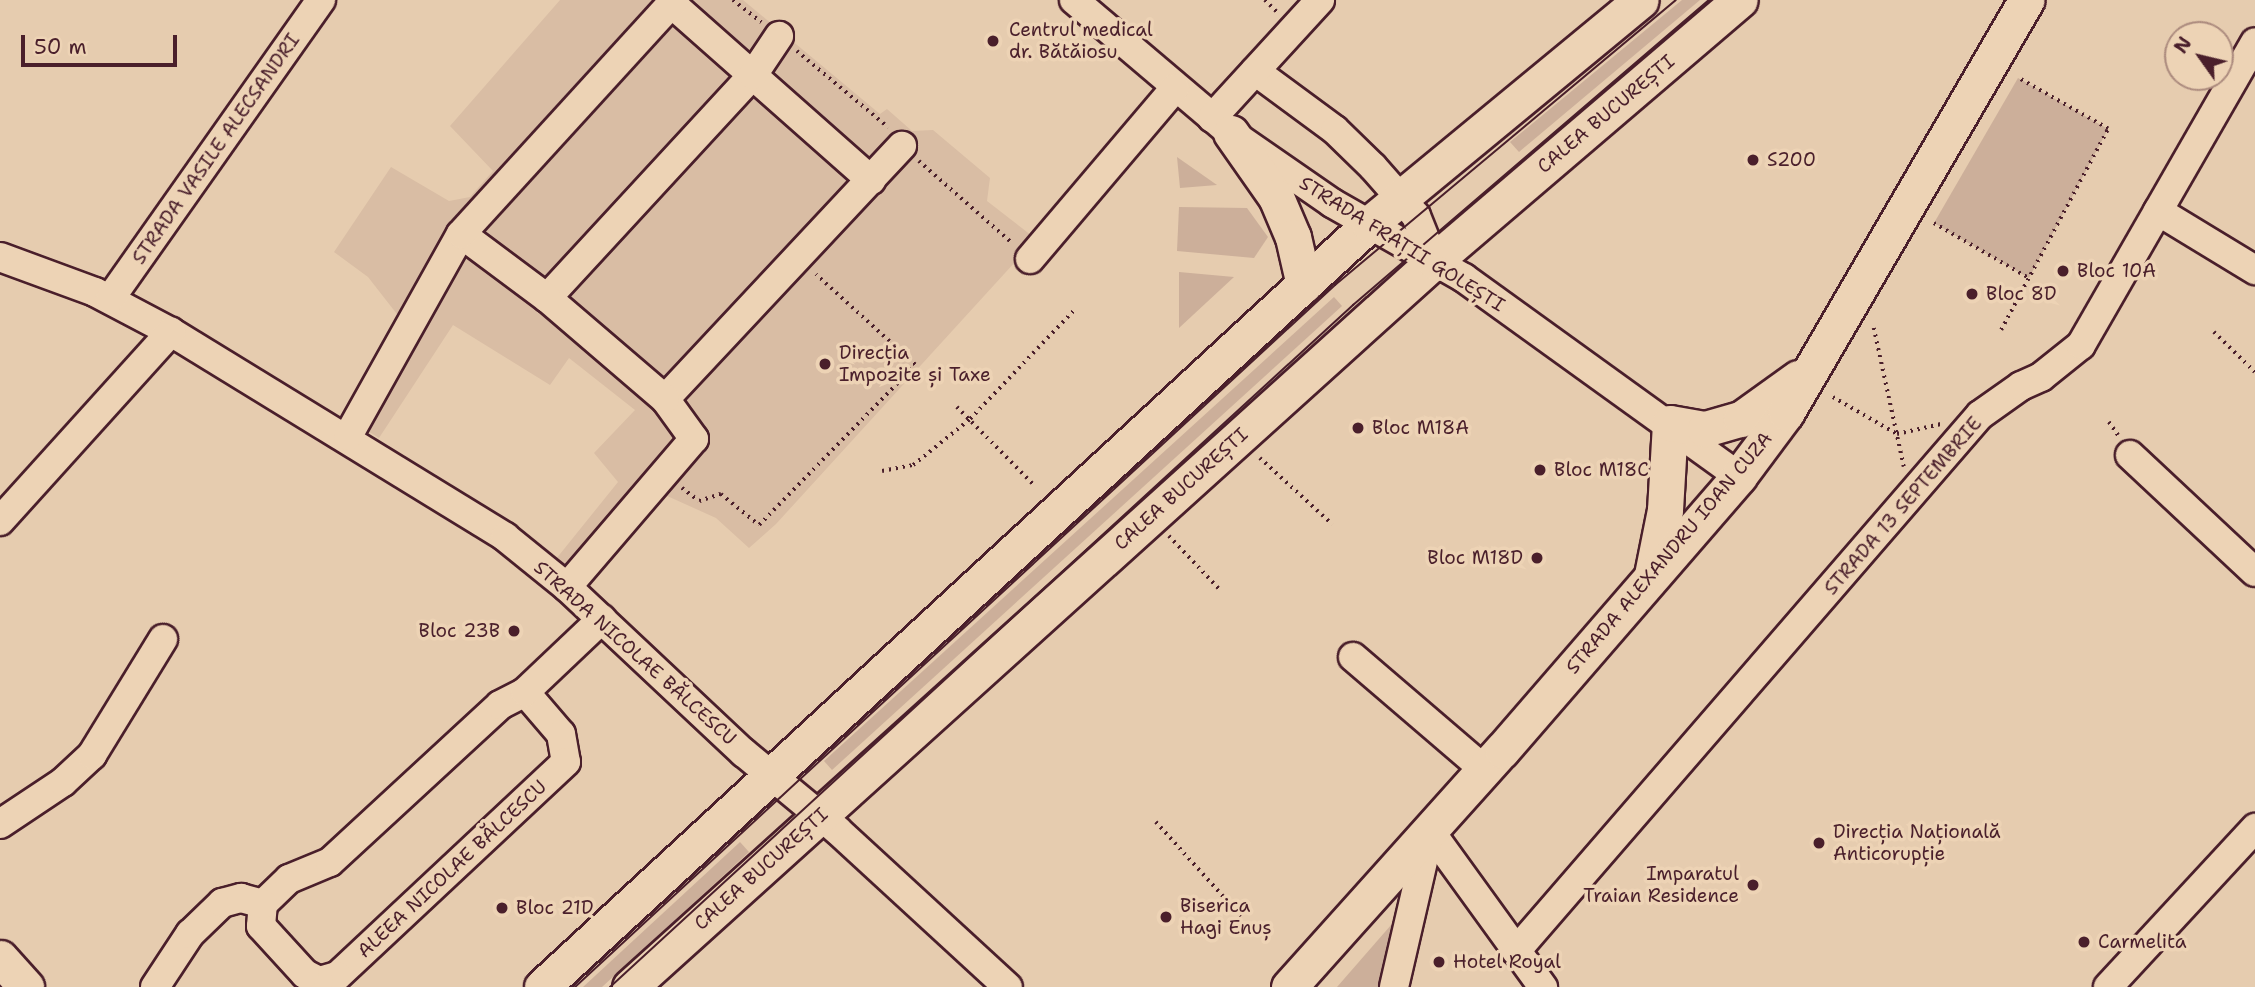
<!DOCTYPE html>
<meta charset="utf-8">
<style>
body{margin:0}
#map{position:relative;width:2255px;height:987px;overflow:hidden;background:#e6ccaf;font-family:"Shantell Sans",sans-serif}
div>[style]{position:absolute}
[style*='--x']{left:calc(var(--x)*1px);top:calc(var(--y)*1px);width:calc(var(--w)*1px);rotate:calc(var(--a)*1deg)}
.built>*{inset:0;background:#d9bda4}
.green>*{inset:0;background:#ccaf9a}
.path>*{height:3.5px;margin-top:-1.75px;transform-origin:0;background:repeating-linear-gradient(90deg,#4a1f2b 0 2px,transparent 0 7px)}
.roads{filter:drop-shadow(2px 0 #4a1f2b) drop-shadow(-2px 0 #4a1f2b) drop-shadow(0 2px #4a1f2b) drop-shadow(0 -2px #4a1f2b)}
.minor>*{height:28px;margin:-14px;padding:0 14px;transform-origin:14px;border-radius:14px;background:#edd3b5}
.major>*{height:35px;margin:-17.5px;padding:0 17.5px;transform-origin:17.5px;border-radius:17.5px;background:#edd3b5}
.tram>*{height:2px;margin:-1px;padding:0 1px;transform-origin:1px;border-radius:1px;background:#4a1f2b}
.dots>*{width:19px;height:19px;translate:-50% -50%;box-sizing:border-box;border:4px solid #edd3b5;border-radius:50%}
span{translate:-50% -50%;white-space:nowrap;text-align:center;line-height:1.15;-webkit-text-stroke:7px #edd3b5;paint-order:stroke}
.poi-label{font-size:19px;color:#4a1f2b}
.left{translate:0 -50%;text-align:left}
.right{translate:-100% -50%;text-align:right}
.street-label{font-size:19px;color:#4a1f2b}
.north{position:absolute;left:2164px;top:21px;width:70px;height:70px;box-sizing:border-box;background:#edd3b5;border:2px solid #ac8b7e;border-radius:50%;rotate:304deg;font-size:19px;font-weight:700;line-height:28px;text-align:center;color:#4a1f2b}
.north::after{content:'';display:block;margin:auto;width:24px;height:32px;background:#4a1f2b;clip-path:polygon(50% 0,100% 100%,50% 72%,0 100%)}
.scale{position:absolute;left:21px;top:35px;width:156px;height:32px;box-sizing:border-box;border:4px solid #4a1f2b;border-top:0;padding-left:9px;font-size:21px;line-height:24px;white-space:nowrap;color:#4a1f2b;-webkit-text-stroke:5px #edd3b5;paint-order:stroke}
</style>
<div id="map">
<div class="built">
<div style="clip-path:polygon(560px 0,743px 0,880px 114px,887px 109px,912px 131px,933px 130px,990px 178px,987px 201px,1036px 239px,776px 524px,749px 548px,716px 518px,665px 495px,584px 582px,556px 559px,618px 482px,594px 453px,635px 410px,569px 358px,550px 385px,453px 325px,379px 438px,347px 418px,400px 318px,368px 277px,334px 252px,391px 167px,449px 201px,470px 197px,493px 171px,450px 126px)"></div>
</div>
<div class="green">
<div style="clip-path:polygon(1682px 0,1700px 0,1519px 152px,1510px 142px)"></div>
<div style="clip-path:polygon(2018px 78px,2108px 129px,2029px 278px,1934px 223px)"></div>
<div style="clip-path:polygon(1177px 157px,1217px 185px,1180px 188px)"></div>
<div style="clip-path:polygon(1179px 207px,1247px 208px,1268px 237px,1254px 258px,1177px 251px)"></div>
<div style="clip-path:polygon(1179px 272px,1234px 277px,1179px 328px)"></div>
<div style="clip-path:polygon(1334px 297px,1342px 306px,832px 770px,824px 761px)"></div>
<div style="clip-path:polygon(740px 842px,749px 852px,602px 987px,583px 987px)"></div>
<div style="clip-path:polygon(1398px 917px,1379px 987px,1337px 987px)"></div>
</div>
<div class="path">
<div style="--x:733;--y:0;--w:36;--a:38"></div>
<div style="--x:1265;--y:0;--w:17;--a:45"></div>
<div style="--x:797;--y:51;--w:119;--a:39.9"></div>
<div style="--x:919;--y:161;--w:125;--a:41.4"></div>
<div style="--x:1934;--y:223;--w:110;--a:30.1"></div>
<div style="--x:1874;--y:328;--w:142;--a:77.8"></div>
<div style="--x:2001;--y:330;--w:228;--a:-62"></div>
<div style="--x:2108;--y:129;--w:103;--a:-150.5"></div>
<div style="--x:2214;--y:332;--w:57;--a:44.3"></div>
<div style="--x:1833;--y:397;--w:74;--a:30"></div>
<div style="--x:1897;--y:434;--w:45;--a:-12.8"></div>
<div style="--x:957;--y:407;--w:111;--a:45.4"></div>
<div style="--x:2109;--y:422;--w:16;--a:55"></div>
<div style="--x:1260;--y:458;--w:98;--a:42.5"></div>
<div style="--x:882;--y:471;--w:32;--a:-11"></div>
<div style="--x:913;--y:465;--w:73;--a:-38.9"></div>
<div style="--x:970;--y:419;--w:152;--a:-46.3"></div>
<div style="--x:682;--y:488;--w:21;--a:37"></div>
<div style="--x:699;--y:501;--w:23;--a:-18"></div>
<div style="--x:721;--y:494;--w:49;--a:39.2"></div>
<div style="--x:759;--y:525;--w:223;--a:-45.7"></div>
<div style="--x:915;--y:365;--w:134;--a:-137.7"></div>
<div style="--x:1169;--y:536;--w:74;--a:46.6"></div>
<div style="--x:1156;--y:822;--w:127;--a:47.9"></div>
</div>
<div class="roads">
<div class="minor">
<div style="--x:1074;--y:0;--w:206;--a:40.3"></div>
<div style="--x:1231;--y:133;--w:123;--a:34.7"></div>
<div style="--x:1332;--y:203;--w:152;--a:29.6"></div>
<div style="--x:1464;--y:278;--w:339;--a:35.8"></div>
<div style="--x:672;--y:4;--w:266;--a:41.5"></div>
<div style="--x:1255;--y:71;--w:99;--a:36.4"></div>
<div style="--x:1335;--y:130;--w:53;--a:44.2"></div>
<div style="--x:1373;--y:167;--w:65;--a:48.7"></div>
<div style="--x:1416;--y:216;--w:48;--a:68.2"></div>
<div style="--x:1212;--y:118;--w:160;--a:-47.5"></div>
<div style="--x:2158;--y:211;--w:114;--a:31.3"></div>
<div style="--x:0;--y:257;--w:101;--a:20.2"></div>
<div style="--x:95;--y:292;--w:86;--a:27.8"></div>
<div style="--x:171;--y:332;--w:392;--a:31.5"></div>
<div style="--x:505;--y:537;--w:80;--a:38.9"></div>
<div style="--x:567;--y:587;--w:243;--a:43.2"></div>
<div style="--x:744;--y:753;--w:121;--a:39.6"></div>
<div style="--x:837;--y:830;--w:232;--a:42.6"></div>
<div style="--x:1030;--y:259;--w:224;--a:-49.7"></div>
<div style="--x:547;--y:298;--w:304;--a:-47.3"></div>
<div style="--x:753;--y:75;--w:47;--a:-56.3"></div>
<div style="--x:110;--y:299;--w:366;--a:-54.8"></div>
<div style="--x:665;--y:399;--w:347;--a:-46.9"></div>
<div style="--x:348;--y:436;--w:231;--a:-60.8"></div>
<div style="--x:2130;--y:455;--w:171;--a:43.1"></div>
<div style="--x:0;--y:521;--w:255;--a:-47.9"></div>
<div style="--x:567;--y:587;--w:195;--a:-49.4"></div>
<div style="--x:694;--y:439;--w:49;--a:-125.9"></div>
<div style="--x:665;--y:399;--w:155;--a:-139.4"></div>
<div style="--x:547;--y:298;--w:107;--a:-143.3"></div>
<div style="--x:461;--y:234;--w:317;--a:-47.6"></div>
<div style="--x:1353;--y:657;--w:174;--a:40.6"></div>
<div style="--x:525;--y:692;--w:55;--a:49.4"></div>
<div style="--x:561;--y:734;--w:28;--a:80"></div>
<div style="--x:566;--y:762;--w:313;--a:136.9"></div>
<div style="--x:337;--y:976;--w:19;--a:164"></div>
<div style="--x:319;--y:981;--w:16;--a:-153"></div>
<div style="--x:305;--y:974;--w:65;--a:-132.5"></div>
<div style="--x:261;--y:926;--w:22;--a:-85"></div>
<div style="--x:263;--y:904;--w:36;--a:-44"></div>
<div style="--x:289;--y:879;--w:44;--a:-22.5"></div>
<div style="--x:330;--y:862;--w:231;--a:-42.7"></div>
<div style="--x:500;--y:705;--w:28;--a:-27"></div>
<div style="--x:525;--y:692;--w:106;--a:-43.5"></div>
<div style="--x:0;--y:824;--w:76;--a:-33.7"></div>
<div style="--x:63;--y:782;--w:40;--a:-43"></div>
<div style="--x:92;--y:755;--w:136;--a:-58.5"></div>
<div style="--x:1430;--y:831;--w:193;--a:54.1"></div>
<div style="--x:1516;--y:951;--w:709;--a:-49.12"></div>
<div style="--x:1980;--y:415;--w:50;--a:-35.3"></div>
<div style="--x:2021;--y:386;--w:22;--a:-24"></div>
<div style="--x:2041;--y:377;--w:51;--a:-38.7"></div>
<div style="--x:2081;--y:345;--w:349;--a:-60.1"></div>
<div style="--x:155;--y:987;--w:64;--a:-56.6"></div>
<div style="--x:190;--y:934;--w:45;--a:-44.1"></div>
<div style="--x:222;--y:903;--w:20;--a:-15"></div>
<div style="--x:241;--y:898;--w:23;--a:15"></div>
<div style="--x:1394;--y:987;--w:160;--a:-77"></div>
<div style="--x:2108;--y:987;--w:217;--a:-47.2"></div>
</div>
<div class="major">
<div style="--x:1231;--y:133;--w:78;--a:54.9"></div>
<div style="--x:1276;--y:197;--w:43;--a:67"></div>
<div style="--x:1293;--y:237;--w:49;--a:77.1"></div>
<div style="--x:1652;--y:575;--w:66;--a:-78.7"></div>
<div style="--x:1665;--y:510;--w:87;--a:-86.7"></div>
<div style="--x:1670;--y:423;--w:36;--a:10"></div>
<div style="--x:1705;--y:429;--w:37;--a:-16"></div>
<div style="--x:1741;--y:419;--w:70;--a:-35.7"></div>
<div style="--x:0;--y:958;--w:39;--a:48"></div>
<div style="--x:542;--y:987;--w:1125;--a:-42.69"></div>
<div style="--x:1369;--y:224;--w:352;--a:-39.5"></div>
<div style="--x:630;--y:987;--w:1083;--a:-42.08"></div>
<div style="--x:1434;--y:261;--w:402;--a:-40.5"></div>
<div style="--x:1289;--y:987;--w:319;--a:-48.1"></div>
<div style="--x:1502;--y:750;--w:362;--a:-49.1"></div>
<div style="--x:1739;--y:476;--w:79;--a:-53.3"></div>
<div style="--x:1786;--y:413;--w:478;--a:-59.8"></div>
</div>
</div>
<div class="tram">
<div style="--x:575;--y:987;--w:1035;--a:-42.73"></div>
<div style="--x:1335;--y:285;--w:444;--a:-39.9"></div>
<div style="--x:610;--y:987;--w:1009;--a:-42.55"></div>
<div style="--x:1353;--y:305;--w:469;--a:-40.6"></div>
</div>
<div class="dots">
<div style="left:993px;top:41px;background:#4a1f2b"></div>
<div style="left:1753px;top:160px;background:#4a1f2b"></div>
<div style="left:2063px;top:271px;background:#4a1f2b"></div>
<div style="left:1972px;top:294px;background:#4a1f2b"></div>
<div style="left:825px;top:364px;background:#4a1f2b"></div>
<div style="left:1358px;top:428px;background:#4a1f2b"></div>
<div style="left:1540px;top:470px;background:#4a1f2b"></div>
<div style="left:1537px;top:558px;background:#4a1f2b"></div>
<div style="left:514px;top:631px;background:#4a1f2b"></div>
<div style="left:1819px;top:843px;background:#4a1f2b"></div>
<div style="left:1753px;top:885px;background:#4a1f2b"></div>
<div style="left:502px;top:908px;background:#4a1f2b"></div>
<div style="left:1166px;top:917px;background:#4a1f2b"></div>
<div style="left:2084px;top:942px;background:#4a1f2b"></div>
<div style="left:1439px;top:962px;background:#4a1f2b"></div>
</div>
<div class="poi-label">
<span class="left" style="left:1009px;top:41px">Centrul medical<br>dr. Bătăiosu</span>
<span class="left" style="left:1767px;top:160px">S200</span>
<span class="left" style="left:2077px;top:271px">Bloc 10A</span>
<span class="left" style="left:1986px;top:294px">Bloc 8D</span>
<span class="left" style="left:839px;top:364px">Direcția<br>Impozite și Taxe</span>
<span class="left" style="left:1372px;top:428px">Bloc M18A</span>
<span class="left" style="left:1554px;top:470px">Bloc M18C</span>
<span class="right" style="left:1523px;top:558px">Bloc M18D</span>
<span class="right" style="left:500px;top:631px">Bloc 23B</span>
<span class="left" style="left:1833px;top:843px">Direcția Națională<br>Anticorupție</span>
<span class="right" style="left:1739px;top:885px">Imparatul<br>Traian Residence</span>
<span class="left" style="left:1180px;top:917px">Biserica<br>Hagi Enuș</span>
<span class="left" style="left:516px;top:908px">Bloc 21D</span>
<span class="left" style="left:2098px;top:942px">Carmelita</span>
<span class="left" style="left:1453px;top:962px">Hotel Royal</span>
</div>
<div class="street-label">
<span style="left:1606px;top:114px;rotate:-40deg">CALEA BUCUREȘTI</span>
<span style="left:216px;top:149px;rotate:-55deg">STRADA VASILE ALECSANDRI</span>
<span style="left:1402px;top:244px;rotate:32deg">STRADA FRAȚII GOLEȘTI</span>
<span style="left:1181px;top:489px;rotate:-42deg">CALEA BUCUREȘTI</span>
<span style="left:1903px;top:506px;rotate:-49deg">STRADA 13 SEPTEMBRIE</span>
<span style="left:1669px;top:553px;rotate:-50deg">STRADA ALEXANDRU IOAN CUZA</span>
<span style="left:635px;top:653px;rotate:42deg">STRADA NICOLAE BĂLCESCU</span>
<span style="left:452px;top:869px;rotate:-43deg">ALEEA NICOLAE BĂLCESCU</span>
<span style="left:761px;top:869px;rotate:-42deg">CALEA BUCUREȘTI</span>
</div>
<div class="north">N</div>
<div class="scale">50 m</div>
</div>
